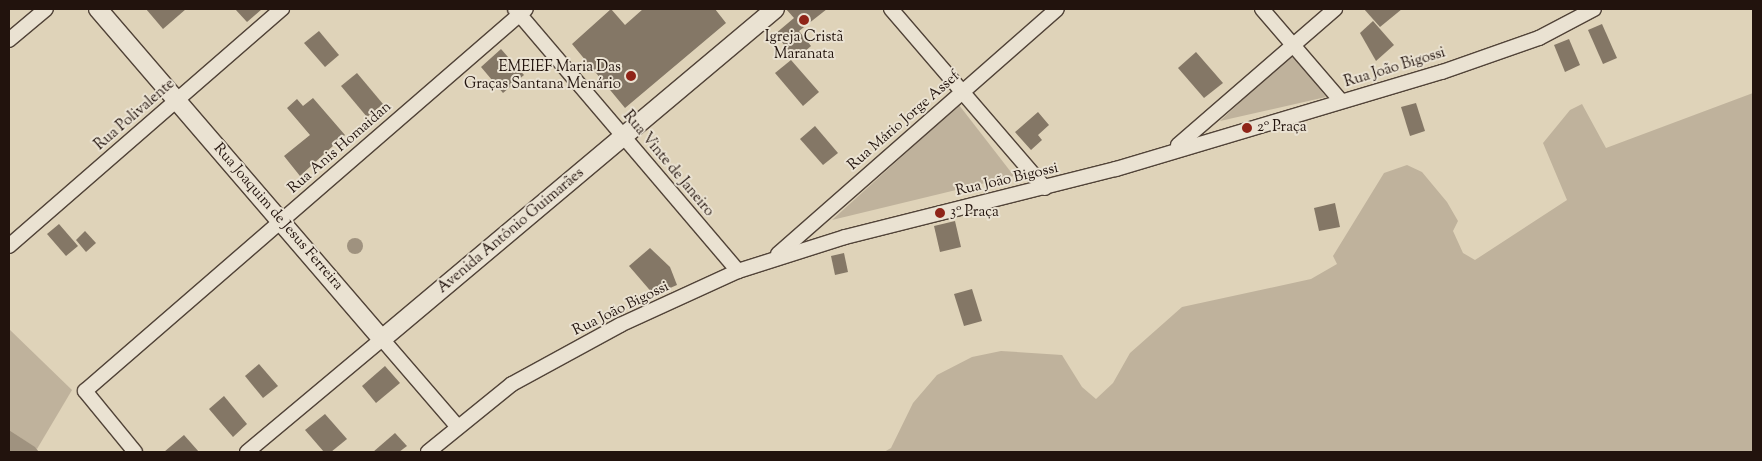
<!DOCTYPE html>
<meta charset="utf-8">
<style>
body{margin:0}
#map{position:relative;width:1762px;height:461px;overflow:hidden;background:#dfd3b9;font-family:"Sorts Mill Goudy",serif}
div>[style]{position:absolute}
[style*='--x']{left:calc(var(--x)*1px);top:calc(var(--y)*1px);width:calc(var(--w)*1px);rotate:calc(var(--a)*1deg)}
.green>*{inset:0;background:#bfb29c}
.water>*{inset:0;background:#9f927f}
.round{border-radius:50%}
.building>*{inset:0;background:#847766}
.roads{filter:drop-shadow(1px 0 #514338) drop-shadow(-1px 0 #514338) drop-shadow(0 1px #514338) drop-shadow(0 -1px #514338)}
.minor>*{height:14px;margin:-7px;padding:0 7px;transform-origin:7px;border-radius:7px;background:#eae2d2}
.tertiary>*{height:18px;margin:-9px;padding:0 9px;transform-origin:9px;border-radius:9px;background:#eae2d2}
.dots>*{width:14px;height:14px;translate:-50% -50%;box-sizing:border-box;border:2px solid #eae2d2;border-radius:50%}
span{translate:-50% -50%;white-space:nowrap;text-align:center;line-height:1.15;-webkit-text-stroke:4px #eae2d2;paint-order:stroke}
.poi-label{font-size:15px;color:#22130d}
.right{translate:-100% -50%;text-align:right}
.left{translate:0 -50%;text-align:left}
.street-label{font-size:15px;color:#22130d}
.frame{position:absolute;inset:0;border:10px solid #22130d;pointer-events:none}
</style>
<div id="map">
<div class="green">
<div style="clip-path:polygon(1292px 53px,1326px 97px,1220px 121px)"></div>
<div style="clip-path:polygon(1753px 93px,1753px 452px,884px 452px,891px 448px,913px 403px,937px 375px,972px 357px,1001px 351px,1062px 355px,1082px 387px,1096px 399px,1113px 383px,1130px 353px,1182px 307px,1311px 279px,1337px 264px,1333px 256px,1384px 173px,1407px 165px,1422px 172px,1447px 202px,1458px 221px,1453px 231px,1463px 253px,1475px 260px,1567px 200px,1543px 143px,1570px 110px,1582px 104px,1606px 148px)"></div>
<div style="clip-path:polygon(959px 105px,1014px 176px,832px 220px,930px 131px)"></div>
<div style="clip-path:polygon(9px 329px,72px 390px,37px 449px,9px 430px)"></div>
</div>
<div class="water">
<div class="round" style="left:347px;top:238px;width:16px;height:16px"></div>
<div style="clip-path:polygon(9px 430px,35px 447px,39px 452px,9px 452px)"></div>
</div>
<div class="building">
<div style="clip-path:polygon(146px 9px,186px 9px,163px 29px)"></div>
<div style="clip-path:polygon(235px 9px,262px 9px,247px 22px)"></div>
<div style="clip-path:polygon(611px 9px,625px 25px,643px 9px,715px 9px,726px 23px,625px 108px,572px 44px)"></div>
<div style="clip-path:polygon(786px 9px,827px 9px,799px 31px,811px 46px,796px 59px,775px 34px,794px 18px)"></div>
<div style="clip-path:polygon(1364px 9px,1402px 9px,1380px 27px)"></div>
<div style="clip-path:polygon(1373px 21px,1394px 45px,1376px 61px,1360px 33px)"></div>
<div style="clip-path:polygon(1602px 24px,1617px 58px,1603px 64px,1588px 30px)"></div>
<div style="clip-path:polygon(319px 31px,339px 55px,325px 67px,304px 43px)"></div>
<div style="clip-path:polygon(1569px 39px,1580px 65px,1565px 72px,1554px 45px)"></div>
<div style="clip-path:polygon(501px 49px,524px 75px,503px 93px,481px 67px)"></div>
<div style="clip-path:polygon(1196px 52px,1223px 83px,1204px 98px,1178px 68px)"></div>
<div style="clip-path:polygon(791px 60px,819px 92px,803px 106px,775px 73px)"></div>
<div style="clip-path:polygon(357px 73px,383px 104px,367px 117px,341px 86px)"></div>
<div style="clip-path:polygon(313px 98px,345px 135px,300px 176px,284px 156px,310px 135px,287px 108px,297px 99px,303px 106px)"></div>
<div style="clip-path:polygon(1416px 103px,1425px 131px,1410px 136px,1401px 107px)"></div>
<div style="clip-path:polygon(1038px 112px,1049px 125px,1038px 135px,1042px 140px,1031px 150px,1015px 132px)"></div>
<div style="clip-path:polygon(815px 126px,838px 153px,823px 165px,800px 139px)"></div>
<div style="clip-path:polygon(1335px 203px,1340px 227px,1319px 231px,1314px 208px)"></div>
<div style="clip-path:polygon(955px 221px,961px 247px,940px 252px,934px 226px)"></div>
<div style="clip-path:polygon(59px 224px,78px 246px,66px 256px,47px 234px)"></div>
<div style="clip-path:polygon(85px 231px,96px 243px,86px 252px,76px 240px)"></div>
<div style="clip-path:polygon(650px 248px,670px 267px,677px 285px,654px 295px,629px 266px)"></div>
<div style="clip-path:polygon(844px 253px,848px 272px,835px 275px,831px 256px)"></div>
<div style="clip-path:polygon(972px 289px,982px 321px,964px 326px,954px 294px)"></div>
<div style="clip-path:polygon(259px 364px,278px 386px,263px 398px,245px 376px)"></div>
<div style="clip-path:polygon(385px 366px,400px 383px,376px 403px,362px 386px)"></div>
<div style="clip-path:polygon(224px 396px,247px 424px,233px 437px,209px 409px)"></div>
<div style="clip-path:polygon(325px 414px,347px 439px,331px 452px,324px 452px,305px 430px)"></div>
<div style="clip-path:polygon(395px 433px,407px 446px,399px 452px,373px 452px)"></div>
<div style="clip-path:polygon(184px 435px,199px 452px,164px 452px)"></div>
</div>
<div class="roads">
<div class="minor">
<div style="--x:515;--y:9;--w:344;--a:49.6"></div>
<div style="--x:891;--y:9;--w:236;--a:49.3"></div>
<div style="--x:1262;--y:9;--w:121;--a:49.3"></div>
<div style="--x:9;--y:40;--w:48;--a:-40"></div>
<div style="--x:1178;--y:145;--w:208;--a:-40.9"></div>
<div style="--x:9;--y:246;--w:362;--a:-41"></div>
<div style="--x:778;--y:254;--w:371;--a:-41.3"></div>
<div style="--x:135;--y:452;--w:79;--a:-129.3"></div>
<div style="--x:85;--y:391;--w:583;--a:-40.9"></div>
<div style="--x:247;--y:452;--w:176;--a:-39.9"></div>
<div style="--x:382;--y:339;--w:115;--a:49.2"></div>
<div style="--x:428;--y:452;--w:108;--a:-39"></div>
<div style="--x:512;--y:384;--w:123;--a:-28.6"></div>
<div style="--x:620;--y:325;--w:130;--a:-24.6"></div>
<div style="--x:738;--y:271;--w:112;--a:-17.6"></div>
<div style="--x:845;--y:237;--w:279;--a:-14.1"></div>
<div style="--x:1116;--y:169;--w:340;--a:-16.6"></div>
<div style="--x:1442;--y:72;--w:103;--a:-19.3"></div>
<div style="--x:1539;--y:38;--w:62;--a:-27.8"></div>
</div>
<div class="tertiary">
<div style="--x:98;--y:9;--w:435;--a:49.3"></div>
<div style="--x:382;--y:339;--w:513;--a:-40.02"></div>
</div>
</div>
<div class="dots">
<div style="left:804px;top:20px;background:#8f2418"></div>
<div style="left:631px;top:76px;background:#8f2418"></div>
<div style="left:1247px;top:128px;background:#8f2418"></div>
<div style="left:940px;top:213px;background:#8f2418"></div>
</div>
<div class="poi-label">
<span style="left:804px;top:46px">Igreja Cristã<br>Maranata</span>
<span class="right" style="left:621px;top:76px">EMEIEF Maria Das<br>Graças Santana Menário</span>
<span class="left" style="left:1257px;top:128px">2º Praça</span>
<span class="left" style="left:950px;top:213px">3º Praça</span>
</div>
<div class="street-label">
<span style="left:1395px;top:68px;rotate:-17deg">Rua João Bigossi</span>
<span style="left:135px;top:115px;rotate:-41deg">Rua Polivalente</span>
<span style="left:904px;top:121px;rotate:-41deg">Rua Mário Jorge Assef</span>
<span style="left:340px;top:148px;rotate:-41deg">Rua Anis Homaidan</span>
<span style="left:668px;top:164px;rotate:50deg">Rua Vinte de Janeiro</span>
<span style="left:1007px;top:180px;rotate:-13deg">Rua João Bigossi</span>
<span style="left:278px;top:217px;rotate:49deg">Rua Joaquim de Jesus Ferreira</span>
<span style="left:511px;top:231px;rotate:-40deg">Avenida Antônio Guimarães</span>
<span style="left:621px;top:309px;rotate:-26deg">Rua João Bigossi</span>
</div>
<div class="frame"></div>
</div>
